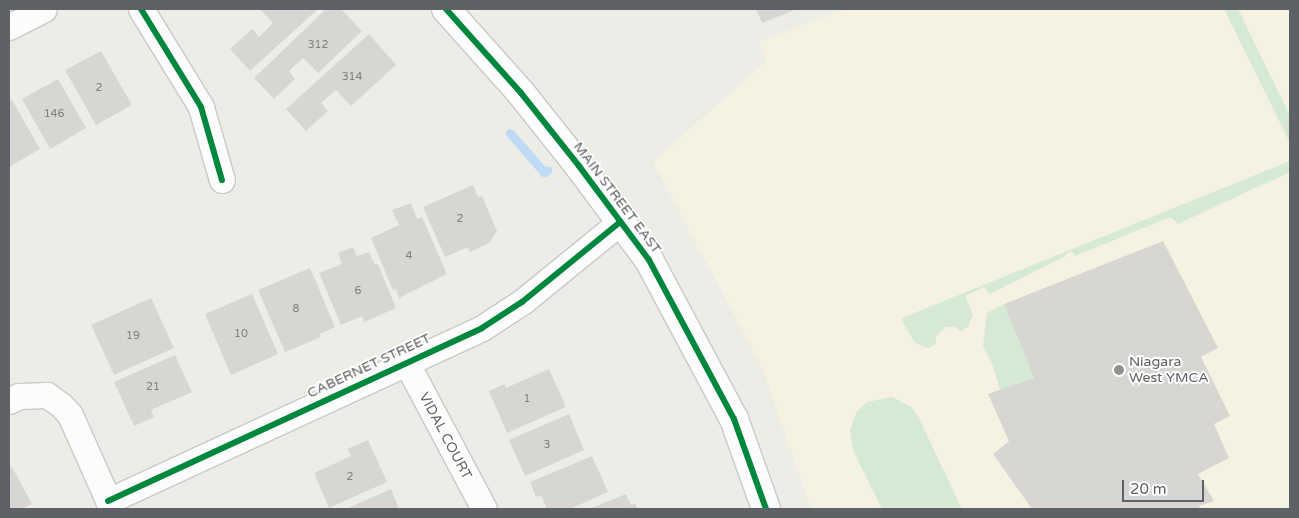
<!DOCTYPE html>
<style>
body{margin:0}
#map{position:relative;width:1299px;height:518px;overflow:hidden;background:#edede8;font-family:"Varela Round",sans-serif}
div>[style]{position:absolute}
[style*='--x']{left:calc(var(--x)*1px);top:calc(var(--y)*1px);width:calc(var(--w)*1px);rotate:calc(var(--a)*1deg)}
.commercial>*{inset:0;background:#f5f2e2}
.green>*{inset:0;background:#d6e9d5}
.stream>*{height:9px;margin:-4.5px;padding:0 4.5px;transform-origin:4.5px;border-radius:4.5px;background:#bedaf5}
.building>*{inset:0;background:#d7d6d3}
.roads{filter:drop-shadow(1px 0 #c9c9c9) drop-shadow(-1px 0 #c9c9c9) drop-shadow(0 1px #c9c9c9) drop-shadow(0 -1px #c9c9c9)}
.street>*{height:25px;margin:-12.5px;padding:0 12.5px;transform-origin:12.5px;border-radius:12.5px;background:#fcfcfc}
.secondary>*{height:28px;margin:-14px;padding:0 14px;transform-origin:14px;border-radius:14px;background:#fcfcfc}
.cycleway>*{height:6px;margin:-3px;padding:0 3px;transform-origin:3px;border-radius:3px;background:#00873e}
.dots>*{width:14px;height:14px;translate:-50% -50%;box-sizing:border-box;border:2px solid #fff;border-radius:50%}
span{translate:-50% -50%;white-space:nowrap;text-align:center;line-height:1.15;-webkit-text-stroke:4px #fff;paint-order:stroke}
.number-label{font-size:11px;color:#7d7f82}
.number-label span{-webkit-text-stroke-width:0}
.street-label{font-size:14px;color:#5e6166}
.poi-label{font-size:14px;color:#5e6166}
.left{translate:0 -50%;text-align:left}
.frame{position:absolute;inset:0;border:10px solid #5e6166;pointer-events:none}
.scale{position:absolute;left:1122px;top:480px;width:82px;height:22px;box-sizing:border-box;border:2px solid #5e6166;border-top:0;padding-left:6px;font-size:15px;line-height:18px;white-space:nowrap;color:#5e6166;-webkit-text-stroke:4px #fff;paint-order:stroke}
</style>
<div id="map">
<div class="commercial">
<div style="clip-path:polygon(846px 9px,1290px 9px,1290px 509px,811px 509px,763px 369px,653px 162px,767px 60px,759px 42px)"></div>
</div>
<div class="green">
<div style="clip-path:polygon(1224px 9px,1238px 9px,1290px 116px,1290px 143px)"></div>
<div style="clip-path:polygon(1290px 161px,1290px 172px,1178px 224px,1170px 217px,1075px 256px,1072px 251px,1065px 254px,1066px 256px,989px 294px,984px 287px,965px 296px,973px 315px,968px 327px,961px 331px,955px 327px,946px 327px,936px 336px,936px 344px,928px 348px,915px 343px,902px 321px,902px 318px)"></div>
<div style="clip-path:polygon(1004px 304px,1034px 378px,1000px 390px,993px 366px,983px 346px,987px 313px)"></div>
<div style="clip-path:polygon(892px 397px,911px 407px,918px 416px,962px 509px,882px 509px,853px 450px,850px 430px,857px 411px,867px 402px)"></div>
</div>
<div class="stream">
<div style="--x:510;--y:133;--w:52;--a:48.9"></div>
<div style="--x:544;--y:172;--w:4;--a:-27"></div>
</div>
<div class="building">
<div style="clip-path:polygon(260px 9px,318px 9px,250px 71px,230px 49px,252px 29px,259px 37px,273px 23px)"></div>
<div style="clip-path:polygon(326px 9px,341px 9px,362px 31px,318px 73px,303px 58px,289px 71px,295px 79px,274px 99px,254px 78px)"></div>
<div style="clip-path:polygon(756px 9px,797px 9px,762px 23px)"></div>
<div style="clip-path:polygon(369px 34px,396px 65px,351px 106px,336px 90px,321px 103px,328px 111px,306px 131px,286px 109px)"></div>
<div style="clip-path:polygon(101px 51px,132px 105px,96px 125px,65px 70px)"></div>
<div style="clip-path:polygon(58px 79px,86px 128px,50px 149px,22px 99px)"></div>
<div style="clip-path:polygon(12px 100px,40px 149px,9px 167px,9px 101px)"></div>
<div style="clip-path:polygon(473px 185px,478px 197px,482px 196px,497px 231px,489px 243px,470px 252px,468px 247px,445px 257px,423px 207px)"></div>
<div style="clip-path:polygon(411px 203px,417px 219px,422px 217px,447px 274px,399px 298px,396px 289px,393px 290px,371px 238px,399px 225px,392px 210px)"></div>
<div style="clip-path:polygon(1163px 241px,1218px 348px,1201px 357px,1230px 416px,1214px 424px,1229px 458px,1198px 474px,1214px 501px,1199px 506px,1200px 509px,1032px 509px,993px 454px,1009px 441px,988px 394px,1034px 378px,1004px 304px)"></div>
<div style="clip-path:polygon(353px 247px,357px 256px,369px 252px,375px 265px,378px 264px,396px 308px,364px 322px,362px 316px,341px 325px,319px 273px,342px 264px,338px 253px)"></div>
<div style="clip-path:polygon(310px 268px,335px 327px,320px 334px,321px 337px,285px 352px,258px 290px)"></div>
<div style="clip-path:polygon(252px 294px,278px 354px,231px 375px,205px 314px)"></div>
<div style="clip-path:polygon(151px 298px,174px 348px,114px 375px,91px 325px)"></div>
<div style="clip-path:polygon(175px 355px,192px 392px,151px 410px,154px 417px,134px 426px,114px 382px)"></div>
<div style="clip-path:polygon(549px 369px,566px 407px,507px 433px,489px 391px,504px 384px,506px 388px)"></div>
<div style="clip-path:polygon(569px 414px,584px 450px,525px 476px,509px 440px)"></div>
<div style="clip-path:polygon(368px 440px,387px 482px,329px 508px,314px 473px,351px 456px,347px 449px)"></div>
<div style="clip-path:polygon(592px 456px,608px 492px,570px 509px,547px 509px,541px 495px,536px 497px,530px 482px)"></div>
<div style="clip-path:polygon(12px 467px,32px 504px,21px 509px,9px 509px,9px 469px)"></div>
<div style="clip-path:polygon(391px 489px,399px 509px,346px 509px)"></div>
<div style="clip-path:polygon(626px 494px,631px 505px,635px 503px,638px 509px,589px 509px)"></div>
</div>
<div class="roads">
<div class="street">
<div style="--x:141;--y:9;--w:115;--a:58.5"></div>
<div style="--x:201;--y:107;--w:76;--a:74"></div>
<div style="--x:9;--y:27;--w:39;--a:-27"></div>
<div style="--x:406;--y:362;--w:166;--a:62"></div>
<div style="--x:9;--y:401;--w:11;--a:-27"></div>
<div style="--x:19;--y:396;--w:28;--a:-2"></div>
<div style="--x:47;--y:395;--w:17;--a:36"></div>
<div style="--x:61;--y:405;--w:13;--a:48"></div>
<div style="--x:70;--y:415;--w:103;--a:65.9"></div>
<div style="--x:108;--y:501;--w:412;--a:-24.8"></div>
<div style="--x:482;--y:328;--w:48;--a:-33"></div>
<div style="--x:522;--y:302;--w:127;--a:-39.2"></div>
</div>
<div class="secondary">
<div style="--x:446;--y:9;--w:113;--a:48.2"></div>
<div style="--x:521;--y:93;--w:93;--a:51.5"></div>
<div style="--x:579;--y:166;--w:117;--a:53.3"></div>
<div style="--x:649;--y:260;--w:180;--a:61.9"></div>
<div style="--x:734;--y:419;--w:96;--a:70.4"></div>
</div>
</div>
<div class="cycleway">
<div style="--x:141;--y:9;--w:115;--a:58.5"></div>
<div style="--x:201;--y:107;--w:76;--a:74"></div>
<div style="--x:446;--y:9;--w:113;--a:48.2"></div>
<div style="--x:521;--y:93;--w:93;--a:51.5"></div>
<div style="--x:579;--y:166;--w:117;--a:53.3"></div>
<div style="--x:649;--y:260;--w:180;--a:61.9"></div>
<div style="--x:734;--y:419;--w:96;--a:70.4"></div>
<div style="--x:108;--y:501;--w:412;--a:-24.8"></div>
<div style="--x:482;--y:328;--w:48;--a:-33"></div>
<div style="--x:522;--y:302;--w:127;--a:-39.2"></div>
</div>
<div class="dots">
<div style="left:1119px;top:370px;background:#909294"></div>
</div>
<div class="number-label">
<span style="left:318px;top:45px">312</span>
<span style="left:352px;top:77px">314</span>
<span style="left:99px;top:88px">2</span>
<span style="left:54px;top:114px">146</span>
<span style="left:460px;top:219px">2</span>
<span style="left:409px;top:256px">4</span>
<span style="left:358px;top:291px">6</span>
<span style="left:296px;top:309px">8</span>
<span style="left:241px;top:334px">10</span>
<span style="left:133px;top:336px">19</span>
<span style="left:153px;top:387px">21</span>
<span style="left:527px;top:399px">1</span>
<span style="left:547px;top:445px">3</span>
<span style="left:350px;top:477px">2</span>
</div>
<div class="street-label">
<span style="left:617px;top:198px;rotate:53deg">MAIN STREET EAST</span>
<span style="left:369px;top:366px;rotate:-25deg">CABERNET STREET</span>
<span style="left:445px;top:436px;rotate:62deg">VIDAL COURT</span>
</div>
<div class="poi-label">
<span class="left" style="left:1129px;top:370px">Niagara<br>West YMCA</span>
</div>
<div class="frame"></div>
<div class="scale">20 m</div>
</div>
